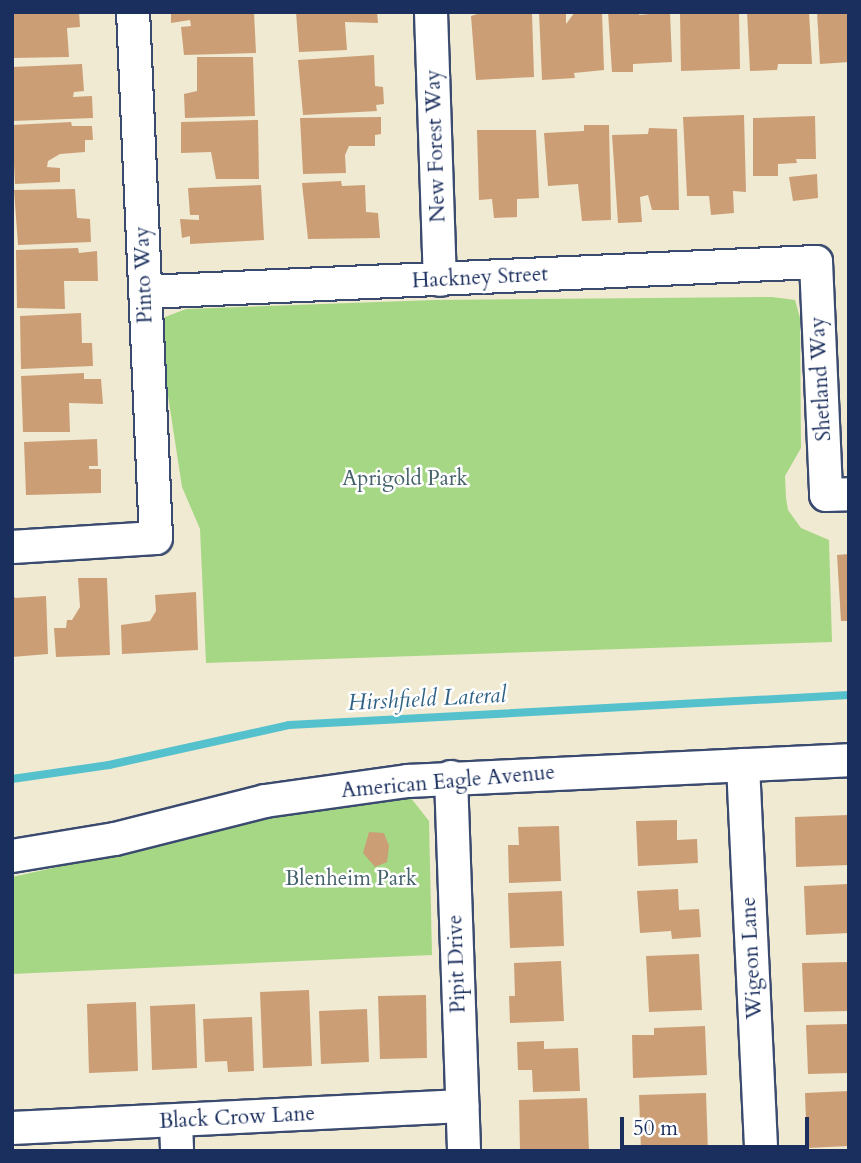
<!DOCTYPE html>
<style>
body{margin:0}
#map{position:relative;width:861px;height:1163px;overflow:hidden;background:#f0ead2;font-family:Cardo,serif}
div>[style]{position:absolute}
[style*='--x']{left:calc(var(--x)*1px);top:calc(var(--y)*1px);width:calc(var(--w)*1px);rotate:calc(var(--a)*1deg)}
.green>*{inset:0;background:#a6d785}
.stream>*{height:8px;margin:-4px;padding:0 4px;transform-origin:4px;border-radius:4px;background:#54c1cd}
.building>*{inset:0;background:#cb9e76}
.roads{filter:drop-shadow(2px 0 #3b4b6f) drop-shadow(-2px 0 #3b4b6f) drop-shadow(0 2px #3b4b6f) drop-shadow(0 -2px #3b4b6f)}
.minor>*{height:32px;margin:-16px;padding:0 16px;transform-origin:16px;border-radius:16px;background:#fff}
span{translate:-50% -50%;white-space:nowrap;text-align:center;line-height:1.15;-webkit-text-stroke:5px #fff;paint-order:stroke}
.street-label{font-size:21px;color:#1b2f5e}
.park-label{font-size:21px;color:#45616a}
.water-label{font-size:23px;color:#2f6285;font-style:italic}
.frame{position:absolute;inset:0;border:14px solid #1b2f5e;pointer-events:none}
.scale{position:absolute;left:620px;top:1117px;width:189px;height:32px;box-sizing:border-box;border:4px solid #1b2f5e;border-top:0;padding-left:9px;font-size:21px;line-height:24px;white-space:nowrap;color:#1b2f5e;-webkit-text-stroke:5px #fff;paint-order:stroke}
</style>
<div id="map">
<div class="green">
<div style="clip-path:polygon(772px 297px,795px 300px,800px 318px,801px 448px,785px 476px,786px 498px,788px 510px,801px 528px,829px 540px,832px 642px,206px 663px,200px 529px,182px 487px,159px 337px,165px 317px,186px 309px,434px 300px)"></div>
<div style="clip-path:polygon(407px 793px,429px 821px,432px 955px,12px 974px,12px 877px,130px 851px,235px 822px)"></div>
</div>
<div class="stream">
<div style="--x:12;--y:779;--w:98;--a:-8.2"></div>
<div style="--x:109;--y:765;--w:184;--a:-12.5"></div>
<div style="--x:289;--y:725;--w:561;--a:-3.07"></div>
</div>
<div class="building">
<div style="clip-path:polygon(12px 12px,79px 12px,80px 27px,67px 28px,69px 57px,12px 58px)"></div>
<div style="clip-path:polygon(171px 12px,254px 12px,256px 53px,184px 55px,181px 27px,191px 26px,190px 20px,171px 23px)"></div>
<div style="clip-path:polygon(296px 12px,377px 12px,378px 23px,345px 22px,347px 50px,299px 52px)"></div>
<div style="clip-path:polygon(484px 12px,532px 13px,534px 77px,476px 80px,471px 16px)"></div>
<div style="clip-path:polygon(539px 12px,566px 12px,566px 24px,575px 12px,602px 12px,604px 70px,574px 73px,575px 78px,542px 80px)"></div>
<div style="clip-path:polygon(608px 12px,639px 12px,639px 15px,670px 12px,672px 62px,633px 64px,633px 72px,612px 72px)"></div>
<div style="clip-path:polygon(680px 12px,739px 12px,740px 69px,681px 71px)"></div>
<div style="clip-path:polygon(747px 12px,809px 12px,812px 64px,778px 64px,777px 70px,750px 71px)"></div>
<div style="clip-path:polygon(817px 12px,849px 12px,849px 62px,820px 64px)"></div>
<div style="clip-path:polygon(374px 55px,375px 86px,383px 87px,384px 104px,376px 105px,377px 111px,303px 115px,298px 60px)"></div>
<div style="clip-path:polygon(197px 57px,253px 57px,255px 116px,185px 118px,184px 94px,197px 91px)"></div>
<div style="clip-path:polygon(82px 64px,84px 91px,74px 92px,73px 97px,92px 96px,93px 118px,12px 121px,12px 67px)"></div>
<div style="clip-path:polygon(744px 115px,746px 192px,733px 191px,734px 213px,711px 215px,709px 196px,687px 196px,683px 117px)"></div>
<div style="clip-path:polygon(815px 116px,816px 159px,796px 159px,797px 163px,778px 164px,778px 176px,753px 176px,753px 118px)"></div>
<div style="clip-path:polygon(381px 117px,381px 134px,375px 135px,375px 146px,349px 146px,345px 155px,346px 173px,303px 174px,300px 118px)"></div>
<div style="clip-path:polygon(258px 120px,259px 179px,216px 179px,211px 152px,181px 153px,181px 122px)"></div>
<div style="clip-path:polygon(71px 122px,72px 126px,92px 126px,93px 140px,85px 140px,85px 152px,60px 154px,48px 161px,47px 167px,60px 168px,60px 182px,15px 184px,12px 125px)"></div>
<div style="clip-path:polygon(584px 125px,609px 125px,611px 220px,582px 221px,578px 184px,548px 186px,544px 133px,584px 131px)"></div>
<div style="clip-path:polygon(649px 128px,677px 129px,679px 210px,652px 210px,648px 195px,640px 197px,642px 222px,618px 223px,612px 135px,648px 134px)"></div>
<div style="clip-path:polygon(477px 130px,536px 130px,539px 198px,517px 199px,517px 217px,494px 218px,492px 199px,479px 200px)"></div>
<div style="clip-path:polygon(817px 174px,818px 198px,793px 201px,789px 177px)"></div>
<div style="clip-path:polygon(341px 181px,342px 186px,365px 185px,366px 212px,378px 213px,380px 238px,308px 239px,302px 183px)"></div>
<div style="clip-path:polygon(261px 185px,264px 240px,190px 244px,190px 236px,182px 238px,180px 219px,199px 220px,199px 215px,190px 215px,188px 188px)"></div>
<div style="clip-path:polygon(75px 189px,77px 218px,90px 219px,91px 242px,18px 245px,14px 190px)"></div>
<div style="clip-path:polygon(78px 248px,79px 253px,97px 251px,98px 281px,64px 281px,65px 309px,17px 308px,16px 250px)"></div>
<div style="clip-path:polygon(81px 313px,82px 343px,92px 343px,93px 366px,21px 369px,20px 316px)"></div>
<div style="clip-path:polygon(84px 373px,84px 379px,101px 379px,103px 404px,69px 403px,70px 432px,23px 432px,21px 376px)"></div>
<div style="clip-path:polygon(97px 439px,98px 466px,89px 466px,89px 469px,101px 469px,101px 493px,26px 495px,24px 442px)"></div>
<div style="clip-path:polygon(849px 554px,849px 621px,841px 621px,837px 555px)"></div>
<div style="clip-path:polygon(78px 578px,107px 578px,110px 655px,56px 657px,54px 628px,66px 628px,67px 620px,72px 620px,80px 607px)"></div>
<div style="clip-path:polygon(12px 592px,15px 598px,46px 596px,48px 654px,12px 657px)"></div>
<div style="clip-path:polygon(196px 592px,198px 650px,122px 654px,121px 625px,150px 621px,156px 611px,155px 595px)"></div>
<div style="clip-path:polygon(848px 815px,849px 865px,796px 867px,795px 817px)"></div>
<div style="clip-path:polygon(677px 820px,677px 840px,697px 839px,698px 863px,638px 866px,636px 821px)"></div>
<div style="clip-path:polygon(559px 826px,561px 881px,509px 883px,508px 845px,519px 845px,518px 827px)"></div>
<div style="clip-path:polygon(369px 832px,384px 833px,389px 846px,387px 862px,375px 867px,363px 853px)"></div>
<div style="clip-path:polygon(848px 884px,849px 933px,806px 935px,804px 886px)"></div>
<div style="clip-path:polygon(678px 889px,679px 910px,699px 909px,701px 937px,672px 939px,671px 931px,640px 933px,637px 891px)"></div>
<div style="clip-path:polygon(562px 891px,564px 946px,510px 948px,508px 893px)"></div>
<div style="clip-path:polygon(699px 954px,702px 1010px,649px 1012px,646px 956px)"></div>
<div style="clip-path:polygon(561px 961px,564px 1021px,510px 1023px,509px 996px,515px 996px,514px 963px)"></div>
<div style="clip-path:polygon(849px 962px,849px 1011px,804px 1012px,802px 963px)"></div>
<div style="clip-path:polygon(309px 990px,312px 1066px,263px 1068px,260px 992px)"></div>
<div style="clip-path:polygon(426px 995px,427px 1058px,380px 1059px,378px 996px)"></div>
<div style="clip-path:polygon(136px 1002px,138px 1071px,89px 1073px,87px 1004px)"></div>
<div style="clip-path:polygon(195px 1004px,197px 1068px,152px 1070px,150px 1006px)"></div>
<div style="clip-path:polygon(367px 1009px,369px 1062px,321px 1064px,319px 1011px)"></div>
<div style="clip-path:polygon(252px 1017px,254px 1071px,228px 1072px,227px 1061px,205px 1062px,203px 1019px)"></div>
<div style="clip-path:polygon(849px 1024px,849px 1073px,808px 1074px,806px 1025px)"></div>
<div style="clip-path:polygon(705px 1026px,707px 1075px,633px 1078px,632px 1035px,654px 1035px,654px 1028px)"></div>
<div style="clip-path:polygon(544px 1041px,544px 1049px,578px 1048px,580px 1091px,533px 1092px,532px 1070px,518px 1070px,517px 1042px)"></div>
<div style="clip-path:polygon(849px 1091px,849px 1146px,807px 1148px,805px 1093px)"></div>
<div style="clip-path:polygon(706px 1093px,708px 1151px,641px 1151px,639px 1095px)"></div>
<div style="clip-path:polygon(587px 1098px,589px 1151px,520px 1151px,519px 1100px)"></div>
</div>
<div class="roads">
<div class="minor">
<div style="--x:431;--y:12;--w:268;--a:88.1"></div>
<div style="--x:145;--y:292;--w:672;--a:-2.56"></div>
<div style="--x:816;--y:262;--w:233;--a:87.5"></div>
<div style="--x:826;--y:495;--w:23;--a:-2"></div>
<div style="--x:12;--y:547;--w:144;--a:-3.6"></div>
<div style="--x:156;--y:538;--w:527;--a:-92.5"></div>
<div style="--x:743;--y:765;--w:386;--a:87.3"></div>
<div style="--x:451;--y:777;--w:374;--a:88"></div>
<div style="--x:12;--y:856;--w:104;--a:-9.4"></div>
<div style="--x:115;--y:839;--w:155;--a:-14.2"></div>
<div style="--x:265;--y:801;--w:144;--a:-8"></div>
<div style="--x:408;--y:781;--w:441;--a:-2.7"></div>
<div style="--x:176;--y:1121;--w:30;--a:88"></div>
<div style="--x:12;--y:1128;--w:451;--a:-2.8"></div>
</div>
</div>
<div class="street-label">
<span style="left:436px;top:146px;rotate:-92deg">New Forest Way</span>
<span style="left:144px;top:275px;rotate:-92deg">Pinto Way</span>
<span style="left:480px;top:278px;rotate:-3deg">Hackney Street</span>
<span style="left:821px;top:379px;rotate:-93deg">Shetland Way</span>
<span style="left:448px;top:782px;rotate:-5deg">American Eagle Avenue</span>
<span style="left:752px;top:958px;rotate:-93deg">Wigeon Lane</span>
<span style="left:457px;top:964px;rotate:-92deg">Pipit Drive</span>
<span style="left:237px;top:1118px;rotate:-3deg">Black Crow Lane</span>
</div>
<div class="park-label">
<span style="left:405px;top:479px">Aprigold Park</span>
<span style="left:351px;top:879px">Blenheim Park</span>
</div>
<div class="water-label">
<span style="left:427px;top:699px;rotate:-3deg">Hirshfield Lateral</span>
</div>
<div class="frame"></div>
<div class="scale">50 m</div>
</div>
